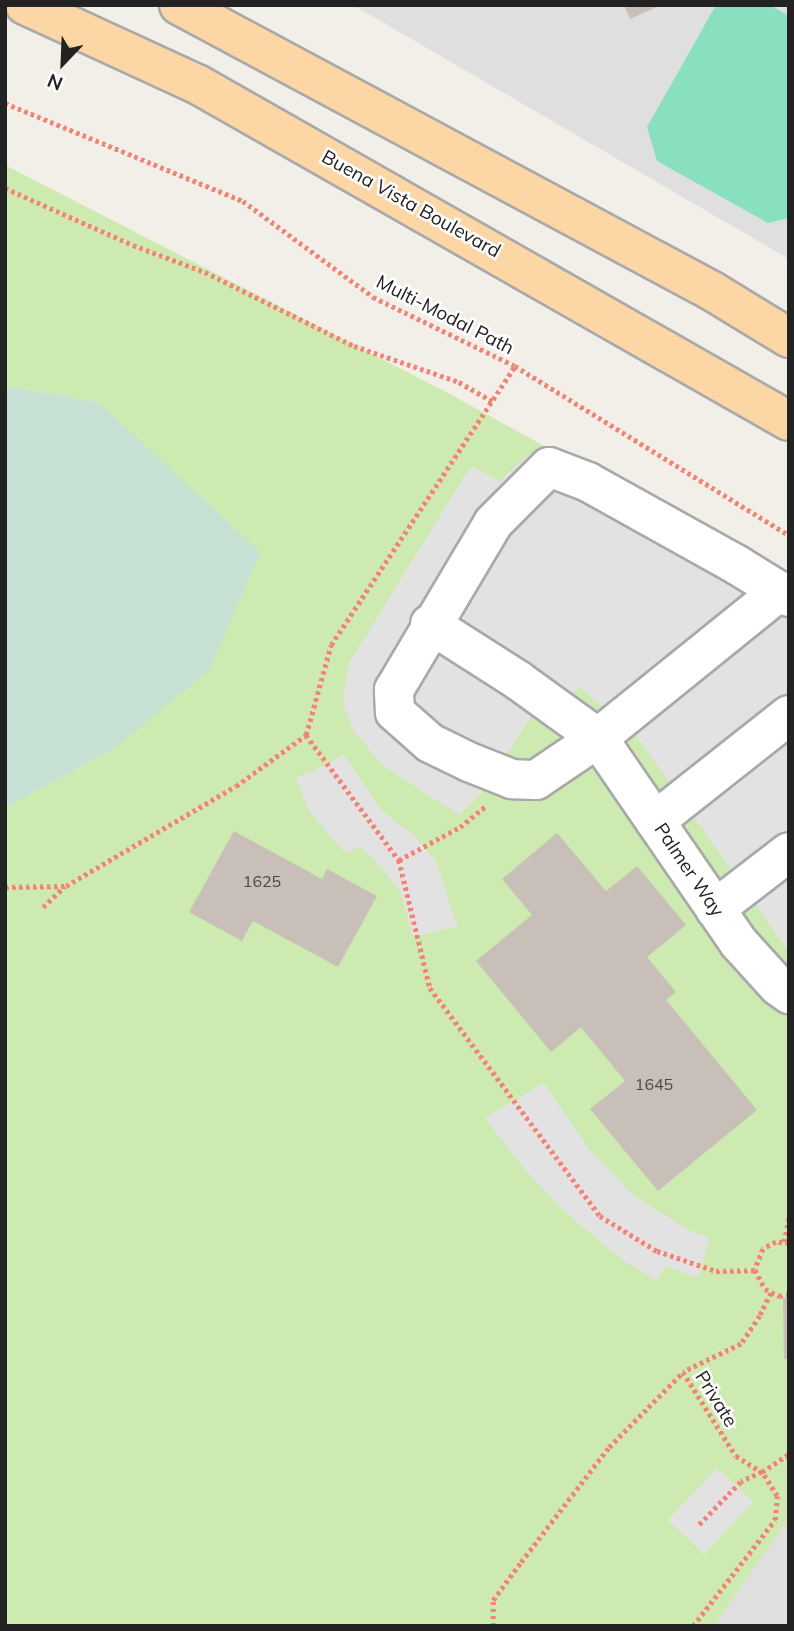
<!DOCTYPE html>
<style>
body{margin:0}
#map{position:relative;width:794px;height:1631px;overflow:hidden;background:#f2efe9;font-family:Mulish,sans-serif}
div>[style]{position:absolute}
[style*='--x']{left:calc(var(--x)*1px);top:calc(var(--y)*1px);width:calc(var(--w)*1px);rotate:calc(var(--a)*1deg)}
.residential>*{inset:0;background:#e0dfdf}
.grass>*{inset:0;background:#cdebb0}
.wetland>*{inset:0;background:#c6e0d4}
.pitch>*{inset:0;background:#88e0be}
.parking>*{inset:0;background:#e2e2e2}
.building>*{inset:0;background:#c7bfb8}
.path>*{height:4.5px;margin-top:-2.25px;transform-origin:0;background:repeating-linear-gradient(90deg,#fa8072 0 3.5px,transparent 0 7px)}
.roads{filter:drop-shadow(2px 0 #a9a9a9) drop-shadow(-2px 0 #a9a9a9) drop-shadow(0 2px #a9a9a9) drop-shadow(0 -2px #a9a9a9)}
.minor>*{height:38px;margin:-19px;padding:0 19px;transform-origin:19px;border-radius:19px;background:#fff}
.major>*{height:38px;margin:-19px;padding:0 19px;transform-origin:19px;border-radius:19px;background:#fcd6a4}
span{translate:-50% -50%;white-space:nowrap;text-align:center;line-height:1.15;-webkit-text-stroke:5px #fff;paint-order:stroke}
.number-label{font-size:16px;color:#4b4948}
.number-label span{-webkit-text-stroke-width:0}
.street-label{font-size:19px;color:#222}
.frame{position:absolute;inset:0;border:7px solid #222;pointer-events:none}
.north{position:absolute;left:28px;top:28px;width:70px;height:70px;-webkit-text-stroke:5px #fff;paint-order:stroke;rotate:203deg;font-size:19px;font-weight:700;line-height:28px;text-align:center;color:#222}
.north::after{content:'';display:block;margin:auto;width:24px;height:32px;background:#222;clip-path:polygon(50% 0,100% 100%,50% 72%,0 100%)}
</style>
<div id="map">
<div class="residential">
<div style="clip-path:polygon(353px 5px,789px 5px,789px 259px)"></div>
<div style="clip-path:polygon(789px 1518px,789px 1626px,714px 1626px)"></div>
</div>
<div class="grass">
<div style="clip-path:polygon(5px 165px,448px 393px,789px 581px,789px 1518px,714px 1626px,5px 1626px,5px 808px,115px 748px,98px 402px,5px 386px)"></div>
</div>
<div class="wetland">
<div style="clip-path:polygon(5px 386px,98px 402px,260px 552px,210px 669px,115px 748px,5px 808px)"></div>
</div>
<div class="pitch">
<div style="clip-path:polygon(716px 5px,770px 5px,789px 16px,789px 218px,768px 223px,657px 161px,647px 127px)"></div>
</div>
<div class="parking">
<div style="clip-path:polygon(562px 449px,789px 584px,789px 952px,636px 735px,581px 688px,536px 709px,483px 791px,459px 815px,381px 764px,352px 728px,343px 703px,349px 663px,471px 466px,499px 481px,531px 453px)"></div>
<div style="clip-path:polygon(344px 755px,382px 811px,412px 834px,436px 861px,457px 926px,413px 937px,401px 893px,375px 860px,360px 847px,345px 853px,309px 811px,296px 777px,312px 772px)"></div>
<div style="clip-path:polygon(544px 1083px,589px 1149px,634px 1196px,689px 1230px,710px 1238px,698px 1278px,666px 1266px,656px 1280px,621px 1259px,566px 1213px,529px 1175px,485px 1118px)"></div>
<div style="clip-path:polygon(717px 1468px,754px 1502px,704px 1554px,668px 1520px)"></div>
</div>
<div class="building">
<div style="clip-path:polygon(624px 5px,661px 5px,630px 19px)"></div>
<div style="clip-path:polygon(234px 831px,322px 879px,327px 869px,377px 896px,338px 967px,253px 921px,242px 941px,189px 912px)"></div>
<div style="clip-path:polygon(557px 833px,606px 891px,637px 866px,686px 925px,647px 957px,676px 992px,666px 1000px,757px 1110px,658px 1191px,590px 1109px,625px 1081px,581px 1027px,551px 1052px,476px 961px,532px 915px,502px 879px)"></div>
<div style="clip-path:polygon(783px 1298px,789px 1298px,789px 1359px,784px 1359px)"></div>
</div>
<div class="path">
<div style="--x:5;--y:103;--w:257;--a:22.4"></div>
<div style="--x:243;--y:201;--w:162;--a:36.4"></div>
<div style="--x:373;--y:297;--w:158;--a:25.9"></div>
<div style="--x:515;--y:366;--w:322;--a:31.7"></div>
<div style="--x:5;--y:188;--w:140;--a:24"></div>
<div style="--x:133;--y:245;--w:77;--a:20.6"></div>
<div style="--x:205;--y:272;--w:166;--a:26.4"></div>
<div style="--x:354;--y:346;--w:111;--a:18.9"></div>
<div style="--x:459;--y:382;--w:39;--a:30"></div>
<div style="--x:306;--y:735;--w:156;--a:53.4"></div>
<div style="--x:399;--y:860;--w:132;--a:76.4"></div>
<div style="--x:430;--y:988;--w:284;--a:53.3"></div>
<div style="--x:600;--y:1216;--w:67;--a:31.6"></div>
<div style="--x:657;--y:1251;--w:62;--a:18.7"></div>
<div style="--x:716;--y:1271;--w:39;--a:-1"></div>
<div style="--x:399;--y:860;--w:69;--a:-28.4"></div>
<div style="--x:460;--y:827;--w:32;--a:-39"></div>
<div style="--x:5;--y:887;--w:61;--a:-0.9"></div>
<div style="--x:66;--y:886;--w:197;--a:-30.5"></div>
<div style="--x:236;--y:786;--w:87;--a:-36.1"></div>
<div style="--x:306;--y:735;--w:93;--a:-74.5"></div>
<div style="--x:331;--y:645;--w:334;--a:-56.6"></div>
<div style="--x:43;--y:907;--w:30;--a:-44"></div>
<div style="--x:784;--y:1242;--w:26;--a:-79"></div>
<div style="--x:789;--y:1243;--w:13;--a:-176"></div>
<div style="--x:776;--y:1242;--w:15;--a:152"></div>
<div style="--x:763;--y:1249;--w:22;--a:111"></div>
<div style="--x:755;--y:1270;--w:21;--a:62"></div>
<div style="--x:765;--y:1289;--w:16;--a:27"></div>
<div style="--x:779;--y:1296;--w:10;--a:-11"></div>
<div style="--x:771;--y:1293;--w:25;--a:116"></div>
<div style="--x:760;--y:1316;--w:34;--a:124"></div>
<div style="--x:741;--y:1344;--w:64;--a:154.2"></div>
<div style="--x:683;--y:1372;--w:99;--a:57.8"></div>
<div style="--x:736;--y:1456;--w:31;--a:32"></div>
<div style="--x:762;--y:1472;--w:32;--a:-34"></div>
<div style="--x:493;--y:1626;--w:26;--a:-90"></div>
<div style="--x:493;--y:1600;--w:47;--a:-53.6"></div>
<div style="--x:521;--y:1562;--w:145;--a:-52.6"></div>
<div style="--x:609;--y:1447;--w:105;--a:-45.4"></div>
<div style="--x:693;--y:1626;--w:134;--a:-52.3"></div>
<div style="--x:775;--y:1520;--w:24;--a:-85"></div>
<div style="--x:777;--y:1496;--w:28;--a:-122"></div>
<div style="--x:762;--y:1472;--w:23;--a:155"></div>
<div style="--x:741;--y:1482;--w:62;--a:134.3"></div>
</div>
<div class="roads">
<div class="minor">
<div style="--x:780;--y:591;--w:234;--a:141.1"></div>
<div style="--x:598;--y:738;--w:75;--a:145.9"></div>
<div style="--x:536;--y:780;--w:24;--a:-178"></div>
<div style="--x:512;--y:779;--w:46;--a:-158.4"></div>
<div style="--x:469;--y:762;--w:43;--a:-154"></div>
<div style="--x:430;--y:743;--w:47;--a:-138.5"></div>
<div style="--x:395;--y:712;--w:22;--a:-93"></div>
<div style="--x:394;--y:690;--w:194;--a:-59.3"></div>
<div style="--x:493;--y:523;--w:79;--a:-45"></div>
<div style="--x:549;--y:467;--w:42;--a:21"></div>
<div style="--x:588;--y:482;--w:171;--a:29.1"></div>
<div style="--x:737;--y:565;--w:61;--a:31.6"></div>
<div style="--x:430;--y:624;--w:106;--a:32.6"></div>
<div style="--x:519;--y:681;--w:97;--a:35.8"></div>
<div style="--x:598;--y:738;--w:249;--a:55.5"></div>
<div style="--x:739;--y:943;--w:58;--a:47.8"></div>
<div style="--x:778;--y:986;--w:14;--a:36"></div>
<div style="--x:655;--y:821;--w:171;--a:-38.3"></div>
<div style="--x:715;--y:909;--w:93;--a:-37.6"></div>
</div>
<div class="major">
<div style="--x:25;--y:5;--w:189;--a:24.7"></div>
<div style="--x:197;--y:84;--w:681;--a:29.65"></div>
<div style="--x:179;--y:5;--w:605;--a:28.22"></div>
<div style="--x:712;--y:291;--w:90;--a:31.4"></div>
</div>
</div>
<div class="number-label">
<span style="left:262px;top:881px">1625</span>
<span style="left:654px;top:1084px">1645</span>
</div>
<div class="street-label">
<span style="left:411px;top:204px;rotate:29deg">Buena Vista Boulevard</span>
<span style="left:445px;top:315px;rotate:27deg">Multi-Modal Path</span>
<span style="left:689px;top:870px;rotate:56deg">Palmer Way</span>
<span style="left:716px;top:1399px;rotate:58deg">Private</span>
</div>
<div class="frame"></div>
<div class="north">N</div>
</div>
